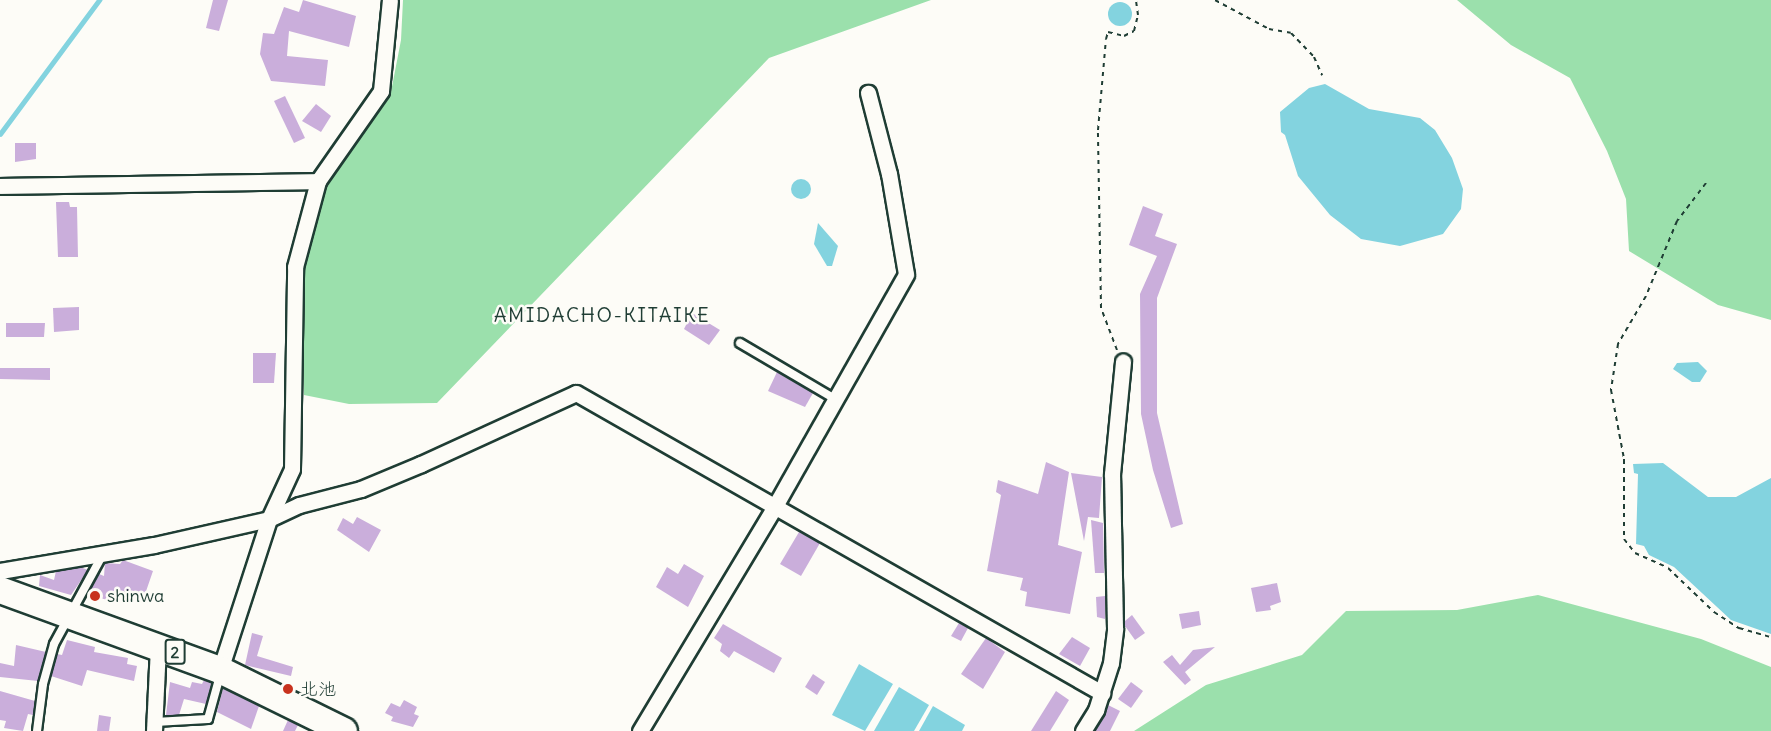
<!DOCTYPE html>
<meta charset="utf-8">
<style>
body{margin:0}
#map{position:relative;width:1771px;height:731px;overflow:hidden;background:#fdfcf7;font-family:Delius,"Klee One",sans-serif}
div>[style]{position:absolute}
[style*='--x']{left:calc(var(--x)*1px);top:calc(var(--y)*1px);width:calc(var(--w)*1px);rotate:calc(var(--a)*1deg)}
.green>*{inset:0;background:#9be0ac}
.water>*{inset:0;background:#83d3df}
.round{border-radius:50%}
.stream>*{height:4.5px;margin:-2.25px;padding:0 2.25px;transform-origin:2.25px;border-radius:2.25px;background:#83d3df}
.building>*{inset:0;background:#caaedb}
.path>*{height:2px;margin-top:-1px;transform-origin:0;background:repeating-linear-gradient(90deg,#1f3d34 0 4.5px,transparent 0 9px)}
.roads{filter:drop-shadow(2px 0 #1f3d34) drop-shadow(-2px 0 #1f3d34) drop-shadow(0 2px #1f3d34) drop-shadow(0 -2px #1f3d34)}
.service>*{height:8px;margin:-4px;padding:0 4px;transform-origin:4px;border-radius:4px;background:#fdfcf7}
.minor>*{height:15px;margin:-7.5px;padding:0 7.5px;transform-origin:7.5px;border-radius:7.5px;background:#fdfcf7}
.trunk>*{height:26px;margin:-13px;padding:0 13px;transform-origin:13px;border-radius:13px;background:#fdfcf7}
.dots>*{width:16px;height:16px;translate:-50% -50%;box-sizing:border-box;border:3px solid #fdfcf7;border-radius:50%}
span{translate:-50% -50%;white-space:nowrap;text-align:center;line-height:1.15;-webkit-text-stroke:5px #fdfcf7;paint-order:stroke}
.shield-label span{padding:2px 4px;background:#fdfcf7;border:2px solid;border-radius:4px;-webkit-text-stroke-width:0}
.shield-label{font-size:16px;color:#1f3d34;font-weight:700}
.poi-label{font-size:18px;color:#1f3d34}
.left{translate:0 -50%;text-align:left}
.neighbourhood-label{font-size:20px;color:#1f3d34;letter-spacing:1.5px}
</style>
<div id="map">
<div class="green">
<div style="clip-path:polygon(403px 0,931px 0,769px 58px,437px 403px,349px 404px,304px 395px,302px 272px,324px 185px,390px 97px,401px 40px)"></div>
<div style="clip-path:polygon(1457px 0,1771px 0,1771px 320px,1718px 305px,1629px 251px,1626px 199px,1607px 151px,1570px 78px,1511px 45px)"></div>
<div style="clip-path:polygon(1538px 595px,1701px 639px,1771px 667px,1771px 731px,1134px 731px,1206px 685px,1302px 655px,1346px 611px,1457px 610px)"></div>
</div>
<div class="water">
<div class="round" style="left:1108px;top:2px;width:24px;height:24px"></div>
<div style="clip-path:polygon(1325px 84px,1369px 109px,1420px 118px,1435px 130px,1452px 158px,1463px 189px,1461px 209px,1443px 234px,1400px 246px,1361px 239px,1330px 215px,1298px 176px,1285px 135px,1281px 132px,1280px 112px,1309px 88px)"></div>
<div class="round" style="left:791px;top:179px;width:20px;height:20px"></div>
<div style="clip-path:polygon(818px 223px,838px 246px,832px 266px,827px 266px,814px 244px)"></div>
<div style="clip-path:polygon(1698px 362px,1707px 371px,1700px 382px,1692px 382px,1673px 369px,1677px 363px)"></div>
<div style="clip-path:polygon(1663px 463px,1708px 497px,1736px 497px,1771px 478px,1771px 634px,1731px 620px,1674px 567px,1649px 555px,1644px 546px,1636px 544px,1638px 474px,1634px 473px,1633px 464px)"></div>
<div style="clip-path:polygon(859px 664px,893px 684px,865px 731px,832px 715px)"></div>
<div style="clip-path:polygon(899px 687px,929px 705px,914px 731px,874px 731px)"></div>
<div style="clip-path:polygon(933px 706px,965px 725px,962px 731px,919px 731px)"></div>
</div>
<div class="stream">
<div style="--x:0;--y:134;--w:167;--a:-53.5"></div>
</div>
<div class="building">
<div style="clip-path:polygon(213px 0,228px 0,219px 31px,206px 28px)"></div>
<div style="clip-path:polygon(303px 0,356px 16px,349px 47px,289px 31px,287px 56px,328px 60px,325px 86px,271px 81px,260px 54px,263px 33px,274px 34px,284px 7px,299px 12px)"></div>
<div style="clip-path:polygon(285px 96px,305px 138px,294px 143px,274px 101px)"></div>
<div style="clip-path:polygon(316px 104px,331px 116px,321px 132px,302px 121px)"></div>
<div style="clip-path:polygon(15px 143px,36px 143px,36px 159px,15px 162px)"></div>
<div style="clip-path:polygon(56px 202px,69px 202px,70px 207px,77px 207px,78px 257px,58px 257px)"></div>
<div style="clip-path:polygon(1143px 206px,1163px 214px,1155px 236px,1177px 244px,1157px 298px,1157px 413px,1183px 524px,1171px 528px,1153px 470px,1141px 414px,1140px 294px,1157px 256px,1129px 245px)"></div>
<div style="clip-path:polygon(79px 307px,79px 330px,54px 332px,53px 308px)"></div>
<div style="clip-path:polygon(692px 313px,720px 330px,709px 345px,684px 329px)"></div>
<div style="clip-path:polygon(6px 323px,45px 323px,44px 337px,6px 337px)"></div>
<div style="clip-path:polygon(253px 353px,276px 353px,274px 383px,253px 383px)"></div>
<div style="clip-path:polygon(0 368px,50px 368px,50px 380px,0 379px)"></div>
<div style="clip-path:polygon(777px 372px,813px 393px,805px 407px,768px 391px)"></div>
<div style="clip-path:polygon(1046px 462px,1069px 472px,1058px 545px,1082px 552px,1070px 614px,1025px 606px,1027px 592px,1020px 590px,1023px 578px,987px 571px,1001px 495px,996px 492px,998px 480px,1038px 494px)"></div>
<div style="clip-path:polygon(1071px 473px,1102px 477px,1099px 518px,1088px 517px,1084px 541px)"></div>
<div style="clip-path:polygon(357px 517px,381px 530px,369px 552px,337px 530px,343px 518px,353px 524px)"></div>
<div style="clip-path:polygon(1091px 520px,1103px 523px,1104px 573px,1095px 573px)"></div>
<div style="clip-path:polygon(799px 532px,820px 543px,801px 576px,780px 564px)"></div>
<div style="clip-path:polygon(123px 560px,153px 571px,143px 600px,109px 592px,108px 600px,87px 595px,99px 574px,104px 576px,105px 563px,120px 564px)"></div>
<div style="clip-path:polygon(684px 564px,704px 576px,688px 607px,656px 587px,667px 567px,678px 574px)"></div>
<div style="clip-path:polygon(80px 567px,88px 570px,71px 595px,39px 586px,40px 575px,54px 580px,56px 571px)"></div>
<div style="clip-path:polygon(1277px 583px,1281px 602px,1270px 606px,1271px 610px,1256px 612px,1251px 588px)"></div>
<div style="clip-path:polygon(1105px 596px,1105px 619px,1097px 617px,1096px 597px)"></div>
<div style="clip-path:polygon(1199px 611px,1201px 625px,1182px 629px,1179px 614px)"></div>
<div style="clip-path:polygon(1132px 615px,1145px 633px,1135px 640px,1125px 626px,1125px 621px)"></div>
<div style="clip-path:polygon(959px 623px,968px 628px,961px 641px,951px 636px)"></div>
<div style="clip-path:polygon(723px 624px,782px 658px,774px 673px,734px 651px,729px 658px,720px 651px,722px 644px,714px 638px)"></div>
<div style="clip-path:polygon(252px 633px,263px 636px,257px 656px,293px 667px,291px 676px,245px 665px)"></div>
<div style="clip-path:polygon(1072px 637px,1090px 648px,1080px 666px,1059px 654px)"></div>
<div style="clip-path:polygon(986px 638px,1005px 652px,983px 689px,961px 674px)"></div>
<div style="clip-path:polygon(67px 640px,95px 647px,94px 652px,128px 658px,127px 664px,137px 666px,134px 681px,87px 670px,82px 686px,51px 676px,57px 654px,62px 655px)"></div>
<div style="clip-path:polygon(16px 645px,46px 652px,38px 681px,0 677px,0 663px,14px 666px)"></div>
<div style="clip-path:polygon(1215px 647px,1185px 672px,1191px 680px,1185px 685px,1163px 662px,1172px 655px,1180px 665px,1193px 650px)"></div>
<div style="clip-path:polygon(813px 674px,825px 682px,817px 695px,805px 687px)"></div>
<div style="clip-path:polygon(204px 680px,212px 683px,206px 704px,184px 699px,179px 715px,166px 715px,170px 682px,190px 688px,192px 682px,202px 684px)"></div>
<div style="clip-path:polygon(1131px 682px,1143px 691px,1131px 708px,1118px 699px)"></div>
<div style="clip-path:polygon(223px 688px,259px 706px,251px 729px,217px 712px)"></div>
<div style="clip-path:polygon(0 691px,35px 701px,33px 715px,28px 714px,23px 731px,4px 728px,6px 721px,0 720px)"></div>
<div style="clip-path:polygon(1056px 691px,1069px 700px,1050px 731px,1031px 731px)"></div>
<div style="clip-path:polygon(404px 700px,417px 707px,414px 714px,419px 716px,413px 727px,391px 721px,393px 717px,385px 713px,391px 703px,400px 707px)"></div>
<div style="clip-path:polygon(1108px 705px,1120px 711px,1110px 731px,1094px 731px)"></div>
<div style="clip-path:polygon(99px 715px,111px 717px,109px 731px,97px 731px)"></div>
<div style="clip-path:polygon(288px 720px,298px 725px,295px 731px,283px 731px)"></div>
</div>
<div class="path">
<div style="--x:1215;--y:0;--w:61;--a:28.2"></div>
<div style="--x:1269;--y:29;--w:22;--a:10"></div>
<div style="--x:1291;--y:33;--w:33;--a:46"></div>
<div style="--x:1314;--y:57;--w:20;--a:66"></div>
<div style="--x:1706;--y:183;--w:48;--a:127.3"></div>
<div style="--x:1677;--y:221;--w:81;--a:112.5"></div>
<div style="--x:1646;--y:296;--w:56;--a:120.3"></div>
<div style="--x:1618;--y:344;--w:47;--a:98.7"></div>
<div style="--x:1611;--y:390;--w:70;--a:79.3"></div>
<div style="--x:1624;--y:459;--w:80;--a:90"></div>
<div style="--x:1624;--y:539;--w:18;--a:52"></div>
<div style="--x:1635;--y:553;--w:36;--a:24"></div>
<div style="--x:1668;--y:568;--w:64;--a:43.7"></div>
<div style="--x:1714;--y:612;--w:30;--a:33"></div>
<div style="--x:1739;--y:628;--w:33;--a:16"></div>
<div style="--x:1117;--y:350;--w:45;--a:-110.9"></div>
<div style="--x:1101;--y:308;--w:178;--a:-91"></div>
<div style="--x:1098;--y:130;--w:91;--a:-85"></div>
<div style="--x:1106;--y:39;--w:7;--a:-74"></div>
<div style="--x:1108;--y:32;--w:16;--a:14"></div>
<div style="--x:1124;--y:36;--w:11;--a:-27"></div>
<div style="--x:1134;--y:31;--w:16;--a:-76"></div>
<div style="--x:1138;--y:15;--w:15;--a:-98"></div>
</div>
<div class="roads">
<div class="service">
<div style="--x:740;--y:343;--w:110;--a:30.5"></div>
<div style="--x:155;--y:722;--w:53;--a:-3.2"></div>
<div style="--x:208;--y:719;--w:41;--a:-74.6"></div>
<div style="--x:37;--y:731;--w:47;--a:-82.7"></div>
<div style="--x:43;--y:684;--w:41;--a:-74.6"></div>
<div style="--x:54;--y:644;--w:102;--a:-61.4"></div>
</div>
<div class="minor">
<div style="--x:0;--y:186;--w:318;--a:-0.9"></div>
<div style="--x:0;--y:571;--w:156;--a:-9.6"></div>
<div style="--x:154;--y:545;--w:118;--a:-12.7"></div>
<div style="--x:269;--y:519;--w:33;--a:-25"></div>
<div style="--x:299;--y:505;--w:64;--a:-14.5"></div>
<div style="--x:361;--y:489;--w:65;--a:-22.6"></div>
<div style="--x:421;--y:464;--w:170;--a:-24.6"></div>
<div style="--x:576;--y:393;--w:606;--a:29.7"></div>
<div style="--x:220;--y:670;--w:159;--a:-72"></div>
<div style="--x:269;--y:519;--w:55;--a:-65.3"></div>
<div style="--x:292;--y:469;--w:202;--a:-89.1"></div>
<div style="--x:295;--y:267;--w:89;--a:-75"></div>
<div style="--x:318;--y:181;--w:110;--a:-55"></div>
<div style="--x:381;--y:91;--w:91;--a:-84.4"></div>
<div style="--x:154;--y:731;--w:86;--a:-87.3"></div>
<div style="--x:640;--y:731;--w:262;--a:-59"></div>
<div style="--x:775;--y:506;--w:266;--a:-60.5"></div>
<div style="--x:906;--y:274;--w:101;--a:-99.6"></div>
<div style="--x:889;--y:174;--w:84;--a:-104.5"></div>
<div style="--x:1083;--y:731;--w:25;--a:-58"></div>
<div style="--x:1096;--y:710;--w:49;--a:-72.3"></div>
<div style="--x:1111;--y:663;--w:35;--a:-83"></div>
<div style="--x:1115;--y:628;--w:154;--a:-91.1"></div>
<div style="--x:1112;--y:474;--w:113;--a:-84.4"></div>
</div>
<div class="trunk">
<div style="--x:0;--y:590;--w:234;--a:20"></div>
<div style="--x:220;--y:670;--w:138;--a:26.2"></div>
</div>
</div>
<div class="dots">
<div style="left:95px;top:596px;background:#c8321e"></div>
<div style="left:288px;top:689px;background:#c8321e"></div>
</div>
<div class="shield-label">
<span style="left:175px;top:652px">2</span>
</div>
<div class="poi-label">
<span class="left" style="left:107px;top:596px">shinwa</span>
<span class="left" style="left:300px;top:689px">北池</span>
</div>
<div class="neighbourhood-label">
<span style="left:602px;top:314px">AMIDACHO-KITAIKE</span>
</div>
</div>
